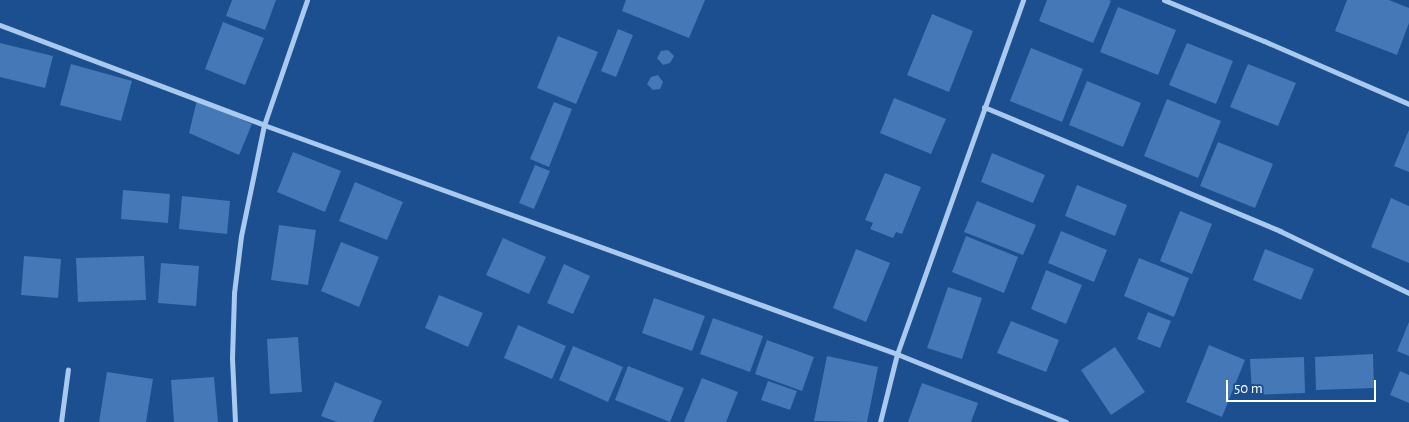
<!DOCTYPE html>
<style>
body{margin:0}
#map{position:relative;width:1409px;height:422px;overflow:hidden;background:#1b4f8f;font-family:"Alegreya Sans",sans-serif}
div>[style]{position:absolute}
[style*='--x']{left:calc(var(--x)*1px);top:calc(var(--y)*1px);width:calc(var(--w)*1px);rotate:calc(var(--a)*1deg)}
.building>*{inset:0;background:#4478b7}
.street>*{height:5px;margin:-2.5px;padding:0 2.5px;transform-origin:2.5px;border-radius:2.5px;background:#a9c9ee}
span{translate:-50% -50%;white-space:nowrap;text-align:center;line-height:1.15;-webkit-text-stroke:4px #1b4f8f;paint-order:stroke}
.scale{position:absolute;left:1226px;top:380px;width:150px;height:22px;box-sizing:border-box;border:2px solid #fff;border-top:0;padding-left:6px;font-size:15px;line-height:18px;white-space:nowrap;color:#fff;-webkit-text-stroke:4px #1b4f8f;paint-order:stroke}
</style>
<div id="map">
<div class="building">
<div style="clip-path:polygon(232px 0,276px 0,265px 30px,226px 16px)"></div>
<div style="clip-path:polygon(626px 0,705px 0,689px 38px,622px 11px)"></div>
<div style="clip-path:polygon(1047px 0,1109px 0,1111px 1px,1093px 43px,1039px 21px)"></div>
<div style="clip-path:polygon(1347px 0,1389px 0,1409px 8px,1409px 23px,1397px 55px,1335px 31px)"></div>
<div style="clip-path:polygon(1118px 7px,1176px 30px,1158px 75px,1100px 52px)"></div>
<div style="clip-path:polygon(932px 14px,973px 31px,949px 92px,907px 75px)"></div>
<div style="clip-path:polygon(223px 22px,264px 38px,245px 85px,205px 69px)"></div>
<div style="clip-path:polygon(618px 29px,633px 35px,616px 77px,601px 71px)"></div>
<div style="clip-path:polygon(558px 36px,598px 52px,576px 104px,537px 88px)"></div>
<div style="clip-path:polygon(0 43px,53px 56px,45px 88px,0 77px)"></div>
<div style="clip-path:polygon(1187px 43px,1233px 61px,1216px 104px,1169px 85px)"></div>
<div style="clip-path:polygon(1031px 48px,1083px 69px,1062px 122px,1010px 101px)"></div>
<div style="clip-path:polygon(668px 50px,674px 56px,670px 63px,663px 65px,657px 58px,661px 51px)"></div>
<div style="clip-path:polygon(71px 64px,132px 81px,121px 121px,60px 105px)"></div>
<div style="clip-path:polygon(1248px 64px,1296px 83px,1278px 126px,1230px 107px)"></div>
<div style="clip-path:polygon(658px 75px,663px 82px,660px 89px,653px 90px,647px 84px,651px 77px)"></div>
<div style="clip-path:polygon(1087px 81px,1141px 103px,1123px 147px,1069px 125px)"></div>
<div style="clip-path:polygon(894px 98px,946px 119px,931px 154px,880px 133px)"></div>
<div style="clip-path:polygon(1167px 99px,1221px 121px,1198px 178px,1144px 156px)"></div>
<div style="clip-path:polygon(197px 100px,252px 124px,239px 155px,189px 133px)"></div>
<div style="clip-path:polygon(554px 102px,572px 109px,549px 167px,530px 159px)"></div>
<div style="clip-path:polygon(1409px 130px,1409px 172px,1394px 166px)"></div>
<div style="clip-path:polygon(1218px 142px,1273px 164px,1255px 208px,1200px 186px)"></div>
<div style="clip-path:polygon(293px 152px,341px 171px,325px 212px,277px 192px)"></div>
<div style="clip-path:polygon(992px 153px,1045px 175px,1033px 203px,981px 182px)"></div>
<div style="clip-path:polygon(535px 165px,550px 171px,534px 209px,519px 203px)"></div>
<div style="clip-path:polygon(885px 173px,921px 187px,902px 234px,896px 232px,893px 238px,870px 229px,873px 223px,865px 220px)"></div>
<div style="clip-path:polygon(355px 182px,403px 202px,387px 240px,339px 221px)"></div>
<div style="clip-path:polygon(1077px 185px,1127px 205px,1115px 236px,1065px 216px)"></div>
<div style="clip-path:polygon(123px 190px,170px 194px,168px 223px,121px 219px)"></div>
<div style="clip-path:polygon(182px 196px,230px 201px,227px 234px,179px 229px)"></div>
<div style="clip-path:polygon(1391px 198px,1409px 206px,1409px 263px,1371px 247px)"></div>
<div style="clip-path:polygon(977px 201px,1036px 225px,1023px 255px,964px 232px)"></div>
<div style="clip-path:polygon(1180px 211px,1212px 224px,1192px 274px,1160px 261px)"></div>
<div style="clip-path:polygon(279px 225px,316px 230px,308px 285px,271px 280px)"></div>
<div style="clip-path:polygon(1061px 231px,1107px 250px,1094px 282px,1048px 263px)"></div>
<div style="clip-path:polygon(966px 236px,1018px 257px,1004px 293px,952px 272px)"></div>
<div style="clip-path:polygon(503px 238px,546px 257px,529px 294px,486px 275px)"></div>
<div style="clip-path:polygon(341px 242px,379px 257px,359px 307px,321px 291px)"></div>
<div style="clip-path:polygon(856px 249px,890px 263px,866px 322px,833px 308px)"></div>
<div style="clip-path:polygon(1265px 249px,1314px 269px,1301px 300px,1253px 280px)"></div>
<div style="clip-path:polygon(24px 256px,61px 259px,58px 298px,21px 295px)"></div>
<div style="clip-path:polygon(144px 256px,146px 300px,78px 302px,76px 258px)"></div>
<div style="clip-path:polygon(1139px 258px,1189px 278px,1174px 317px,1124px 296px)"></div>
<div style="clip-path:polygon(161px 263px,199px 266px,196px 306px,158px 303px)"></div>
<div style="clip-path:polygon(564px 264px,590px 276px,573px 314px,547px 303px)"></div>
<div style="clip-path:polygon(1046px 270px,1082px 285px,1066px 324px,1031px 309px)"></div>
<div style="clip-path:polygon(948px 287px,982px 298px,962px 359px,927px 348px)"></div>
<div style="clip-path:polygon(439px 295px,483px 313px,468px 347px,425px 328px)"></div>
<div style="clip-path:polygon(654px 298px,705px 316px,692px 351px,642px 333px)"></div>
<div style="clip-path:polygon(1148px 312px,1171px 321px,1160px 348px,1137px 339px)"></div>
<div style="clip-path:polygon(713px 318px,763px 336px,750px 372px,700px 354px)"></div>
<div style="clip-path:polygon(1011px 321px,1059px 340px,1046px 372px,997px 353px)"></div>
<div style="clip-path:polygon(1409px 322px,1409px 356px,1397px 351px)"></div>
<div style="clip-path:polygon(518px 325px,566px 346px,552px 379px,504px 358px)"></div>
<div style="clip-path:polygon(298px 337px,302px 392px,270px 394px,267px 339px)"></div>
<div style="clip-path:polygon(767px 340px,814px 357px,802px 391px,755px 374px)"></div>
<div style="clip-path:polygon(1209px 345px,1245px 360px,1222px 417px,1186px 402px)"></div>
<div style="clip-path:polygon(573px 346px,623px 367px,608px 402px,559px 380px)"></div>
<div style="clip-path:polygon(1115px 347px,1145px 392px,1111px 415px,1081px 370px)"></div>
<div style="clip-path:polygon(1373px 354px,1374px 388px,1316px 390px,1315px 357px)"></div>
<div style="clip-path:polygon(827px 356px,878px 367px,867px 422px,814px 421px)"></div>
<div style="clip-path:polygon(1304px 357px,1305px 393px,1252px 395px,1250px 359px)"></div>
<div style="clip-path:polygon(628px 366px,684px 388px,670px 422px,615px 400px)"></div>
<div style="clip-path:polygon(1400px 371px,1409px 375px,1409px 403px,1390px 395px)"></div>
<div style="clip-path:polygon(107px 372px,153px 379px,146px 422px,99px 422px)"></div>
<div style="clip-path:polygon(214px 377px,218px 422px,174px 422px,171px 380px)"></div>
<div style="clip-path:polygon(702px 378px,738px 392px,726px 422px,684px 422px)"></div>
<div style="clip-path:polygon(768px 381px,797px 391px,790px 410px,761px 400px)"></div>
<div style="clip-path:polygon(335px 382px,382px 401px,373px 422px,337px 422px,321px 416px)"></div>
<div style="clip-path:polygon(922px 383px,978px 403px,971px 422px,908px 422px)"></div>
</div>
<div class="street">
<div style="--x:1164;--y:0;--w:108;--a:22.3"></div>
<div style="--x:1264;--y:41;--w:158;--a:23.5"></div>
<div style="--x:0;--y:25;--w:282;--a:20.7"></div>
<div style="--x:264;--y:125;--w:673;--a:19.89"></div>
<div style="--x:897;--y:354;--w:182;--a:21.9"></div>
<div style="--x:984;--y:107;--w:321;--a:22.7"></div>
<div style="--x:1280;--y:231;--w:143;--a:25.7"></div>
<div style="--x:61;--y:422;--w:53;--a:-82.5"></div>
<div style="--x:235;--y:422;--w:64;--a:-92.7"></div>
<div style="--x:232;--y:358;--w:65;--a:-88.2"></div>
<div style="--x:234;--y:293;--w:57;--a:-83"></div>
<div style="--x:241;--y:236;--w:113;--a:-78.3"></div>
<div style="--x:264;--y:125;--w:132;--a:-71"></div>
<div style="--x:880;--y:422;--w:70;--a:-76"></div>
<div style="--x:897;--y:354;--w:376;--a:-70.4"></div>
</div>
<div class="scale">50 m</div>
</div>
